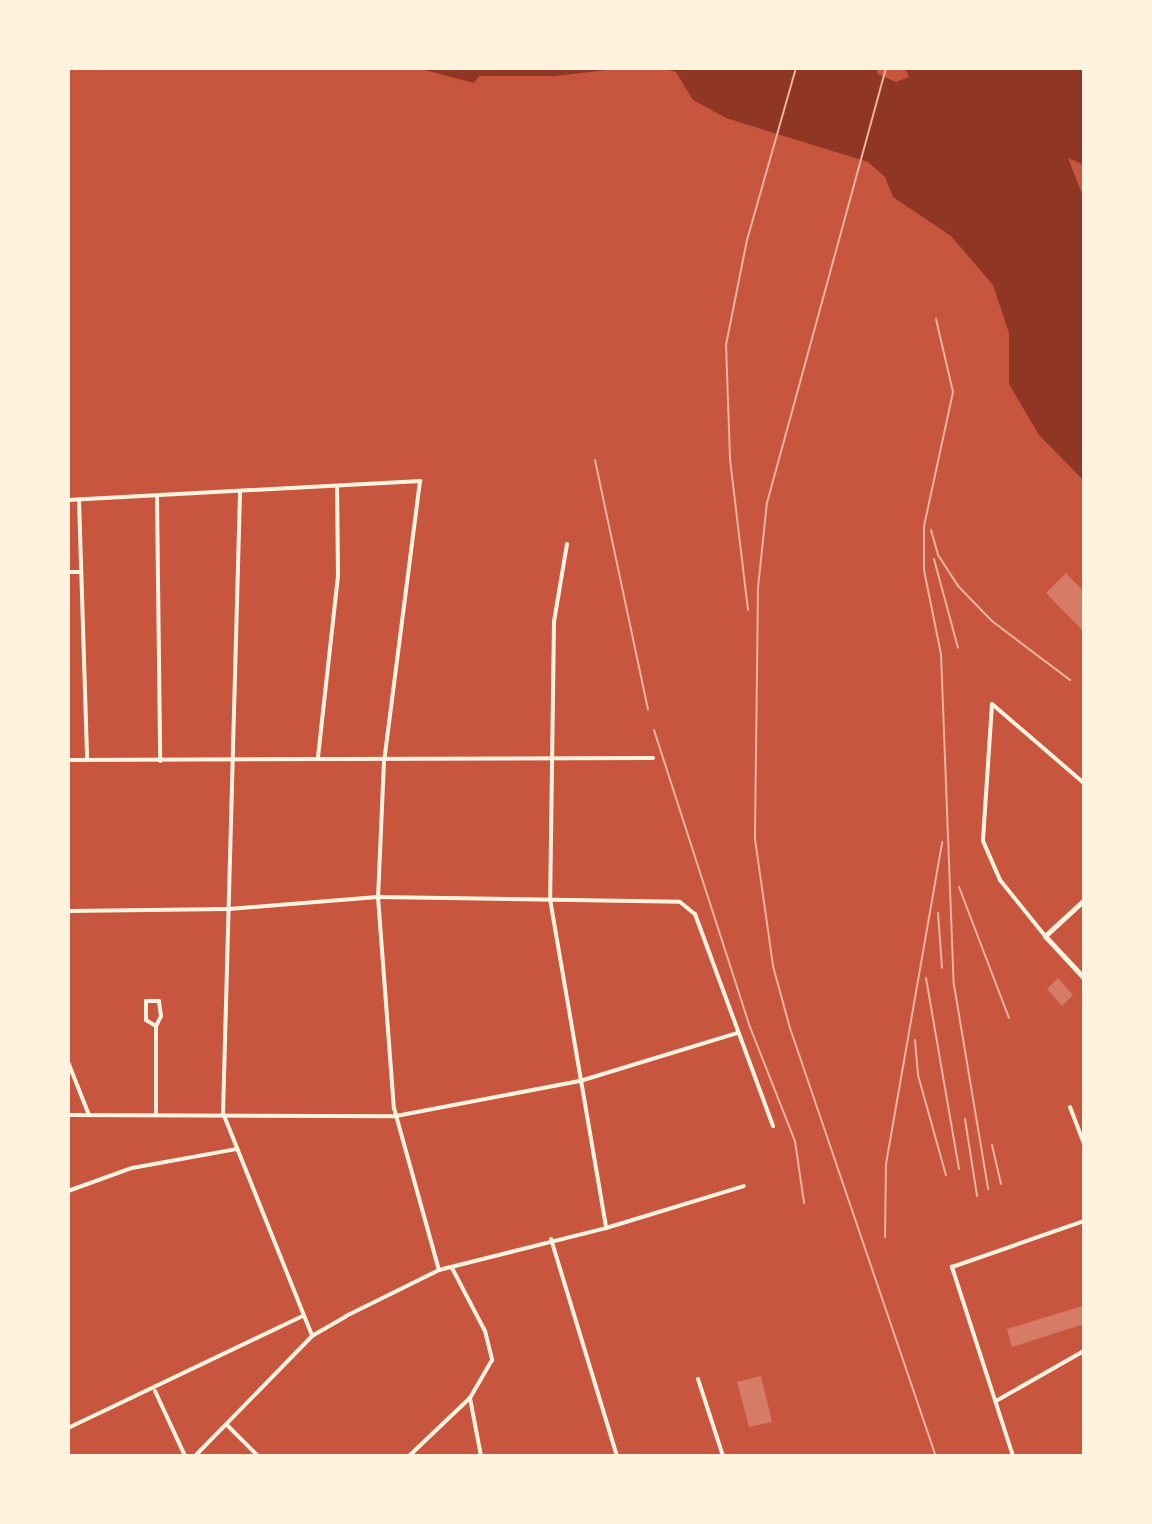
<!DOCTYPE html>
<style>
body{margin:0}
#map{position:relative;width:1152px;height:1524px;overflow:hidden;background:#c8553d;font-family:"DejaVu Sans",sans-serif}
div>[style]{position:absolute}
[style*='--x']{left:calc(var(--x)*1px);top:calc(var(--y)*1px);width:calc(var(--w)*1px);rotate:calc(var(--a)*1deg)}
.water>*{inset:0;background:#8f3625}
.building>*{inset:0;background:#d67c66}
.minor>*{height:4px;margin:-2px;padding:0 2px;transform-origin:2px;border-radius:2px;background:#fff3e0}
.secondary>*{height:5px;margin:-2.5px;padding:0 2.5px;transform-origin:2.5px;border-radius:2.5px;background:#fff3e0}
.rail>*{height:2px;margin:-1px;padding:0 1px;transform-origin:1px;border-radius:1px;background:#e9b49f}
span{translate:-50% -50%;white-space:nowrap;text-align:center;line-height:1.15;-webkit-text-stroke:6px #fff3e0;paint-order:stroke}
.frame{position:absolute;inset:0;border:70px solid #fff3e0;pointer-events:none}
</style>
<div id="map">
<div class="water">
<div style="clip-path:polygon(417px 68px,624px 68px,555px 76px,479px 76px,474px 83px)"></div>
<div style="clip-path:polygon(659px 68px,876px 68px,878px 74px,896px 82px,909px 77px,905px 68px,1084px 68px,1084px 165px,1068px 158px,1084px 199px,1084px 481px,1039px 435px,1009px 384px,1009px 333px,993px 285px,951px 236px,893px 197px,885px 177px,868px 162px,726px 118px,693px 100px,676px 72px)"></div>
</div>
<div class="building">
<div style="clip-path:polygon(1066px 573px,1084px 592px,1084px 632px,1046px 593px)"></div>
<div style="clip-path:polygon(1058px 978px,1073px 995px,1062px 1006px,1047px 989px)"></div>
<div style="clip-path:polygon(1082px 1306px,1084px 1324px,1012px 1347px,1007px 1329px)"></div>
<div style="clip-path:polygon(761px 1376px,772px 1422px,749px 1427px,737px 1382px)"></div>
</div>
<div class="minor">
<div style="--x:240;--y:493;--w:620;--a:91.57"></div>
<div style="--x:223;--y:1113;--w:240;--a:68.2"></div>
<div style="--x:157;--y:497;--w:264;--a:89.3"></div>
<div style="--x:68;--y:500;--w:353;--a:-3.1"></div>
<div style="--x:420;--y:481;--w:282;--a:97.3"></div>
<div style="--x:384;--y:761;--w:136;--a:92.5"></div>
<div style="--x:378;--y:897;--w:212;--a:85.7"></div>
<div style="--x:394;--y:1108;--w:168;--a:74.5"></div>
<div style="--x:79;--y:500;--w:260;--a:88.2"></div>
<div style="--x:567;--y:544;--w:79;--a:99.5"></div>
<div style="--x:554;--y:622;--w:277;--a:90.8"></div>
<div style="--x:550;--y:899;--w:334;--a:80.3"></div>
<div style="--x:68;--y:572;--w:13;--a:0"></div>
<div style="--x:992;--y:704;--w:137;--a:93.8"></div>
<div style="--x:983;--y:841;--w:43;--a:66.4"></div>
<div style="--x:1000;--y:880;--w:72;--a:51.2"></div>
<div style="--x:992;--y:704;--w:121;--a:40.7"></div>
<div style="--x:318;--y:757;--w:182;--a:-83.7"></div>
<div style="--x:338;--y:576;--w:90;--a:-90.6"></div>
<div style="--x:68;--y:760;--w:585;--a:-0.2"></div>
<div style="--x:68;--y:911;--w:161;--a:-0.7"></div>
<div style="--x:229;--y:909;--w:149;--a:-4.6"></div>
<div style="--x:378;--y:897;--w:302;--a:0.9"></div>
<div style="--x:680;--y:902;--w:19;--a:39"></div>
<div style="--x:695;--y:914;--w:226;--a:69.8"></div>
<div style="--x:68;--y:1062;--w:57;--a:68.4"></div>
<div style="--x:1070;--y:1107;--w:39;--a:69"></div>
<div style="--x:156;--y:1114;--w:88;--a:-90"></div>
<div style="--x:156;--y:1026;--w:11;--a:-63"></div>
<div style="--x:161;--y:1016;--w:15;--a:-98"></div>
<div style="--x:159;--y:1001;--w:13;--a:180"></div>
<div style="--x:146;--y:1001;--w:19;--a:90"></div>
<div style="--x:146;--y:1020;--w:12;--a:31"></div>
<div style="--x:68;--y:1115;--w:328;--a:0.2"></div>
<div style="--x:396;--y:1116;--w:187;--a:-10.8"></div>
<div style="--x:580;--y:1081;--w:164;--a:-17"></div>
<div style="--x:68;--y:1191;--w:68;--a:-19.8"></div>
<div style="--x:132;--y:1168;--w:107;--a:-10.3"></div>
<div style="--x:551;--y:1239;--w:227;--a:73.1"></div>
<div style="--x:452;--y:1268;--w:71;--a:62.4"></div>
<div style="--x:485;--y:1331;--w:30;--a:76"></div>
<div style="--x:492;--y:1360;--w:44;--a:120.1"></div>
<div style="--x:470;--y:1398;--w:59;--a:79.3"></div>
<div style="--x:698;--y:1379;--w:81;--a:72"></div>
<div style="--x:155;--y:1391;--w:72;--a:65.2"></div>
<div style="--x:996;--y:1401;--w:101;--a:-29.6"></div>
<div style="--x:227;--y:1425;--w:44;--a:45"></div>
<div style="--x:68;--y:1428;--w:260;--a:-25.5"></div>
<div style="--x:195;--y:1456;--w:168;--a:-45.7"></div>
<div style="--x:312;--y:1336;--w:39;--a:-30"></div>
<div style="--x:346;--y:1316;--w:104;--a:-26.3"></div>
<div style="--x:439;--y:1270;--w:172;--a:-14.1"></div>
<div style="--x:606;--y:1228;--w:144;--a:-16.9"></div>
<div style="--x:409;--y:1456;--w:84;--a:-43.6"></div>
<div style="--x:1013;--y:1456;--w:199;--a:-107.9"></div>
<div style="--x:952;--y:1267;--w:140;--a:-19.2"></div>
</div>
<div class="secondary">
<div style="--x:1084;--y:900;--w:53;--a:137.3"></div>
<div style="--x:1045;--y:936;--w:57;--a:47.1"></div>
</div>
<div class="rail">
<div style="--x:886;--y:68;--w:450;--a:105.3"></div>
<div style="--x:767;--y:502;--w:86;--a:96"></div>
<div style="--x:758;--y:588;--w:251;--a:90.7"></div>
<div style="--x:755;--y:839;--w:128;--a:81.9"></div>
<div style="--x:773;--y:966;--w:64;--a:74.7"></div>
<div style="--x:790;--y:1028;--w:452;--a:71.2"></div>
<div style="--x:936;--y:319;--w:75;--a:76.9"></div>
<div style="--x:953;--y:392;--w:137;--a:102.2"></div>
<div style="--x:924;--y:526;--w:44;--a:90"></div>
<div style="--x:924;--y:570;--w:86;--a:78.6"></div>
<div style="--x:941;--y:654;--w:331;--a:87.8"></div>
<div style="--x:954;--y:985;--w:207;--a:80.5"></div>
<div style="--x:595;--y:460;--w:255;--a:78"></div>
<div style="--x:931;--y:530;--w:26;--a:74"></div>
<div style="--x:938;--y:555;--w:38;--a:57"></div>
<div style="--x:959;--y:587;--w:47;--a:45.9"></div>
<div style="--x:992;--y:621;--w:98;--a:37.1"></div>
<div style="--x:934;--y:559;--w:92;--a:74.9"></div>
<div style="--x:748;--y:610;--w:153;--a:-96.8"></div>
<div style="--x:730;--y:458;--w:113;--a:-92"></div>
<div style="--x:726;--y:345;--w:107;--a:-78.7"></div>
<div style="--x:747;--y:240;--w:179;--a:-74.1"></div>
<div style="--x:654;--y:730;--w:312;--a:72.1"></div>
<div style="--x:750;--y:1027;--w:123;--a:68.5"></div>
<div style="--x:795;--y:1141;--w:63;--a:81.7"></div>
<div style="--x:959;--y:887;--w:140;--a:69.1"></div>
<div style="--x:938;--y:913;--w:55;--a:85.8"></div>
<div style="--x:926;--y:978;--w:194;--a:80.2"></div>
<div style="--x:915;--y:1040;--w:35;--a:85"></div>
<div style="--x:918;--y:1075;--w:104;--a:74.4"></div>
<div style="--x:965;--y:1119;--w:78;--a:81.1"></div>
<div style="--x:992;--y:1145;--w:40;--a:77"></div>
<div style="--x:885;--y:1237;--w:73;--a:-89.2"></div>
<div style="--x:886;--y:1164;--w:327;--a:-80.1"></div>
</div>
<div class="frame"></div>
</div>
